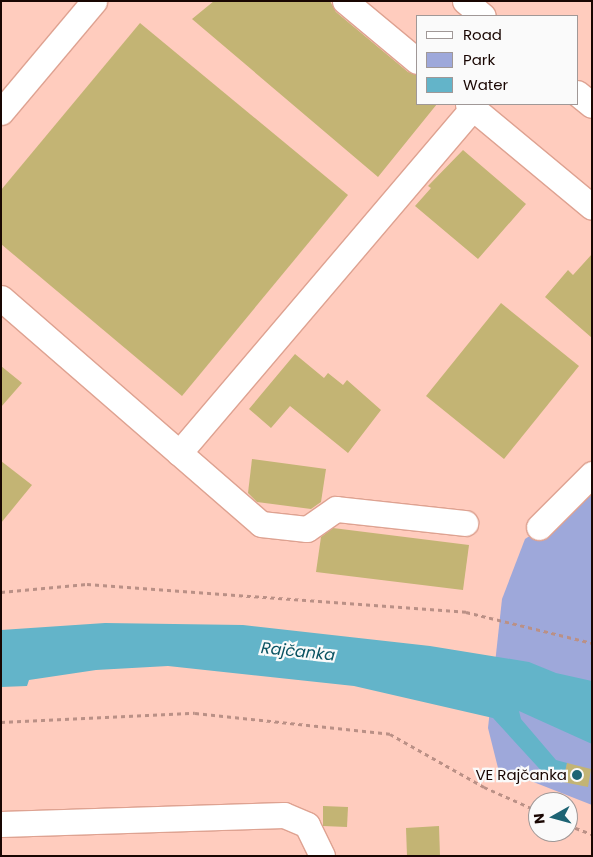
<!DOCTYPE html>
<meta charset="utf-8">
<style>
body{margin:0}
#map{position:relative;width:593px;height:857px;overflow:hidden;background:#ffccbe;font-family:Poppins,sans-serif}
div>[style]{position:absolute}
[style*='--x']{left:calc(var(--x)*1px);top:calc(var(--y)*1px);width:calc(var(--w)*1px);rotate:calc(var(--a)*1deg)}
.green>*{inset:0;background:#9ea8da}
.water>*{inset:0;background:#63b4c9}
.building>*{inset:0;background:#c3b474}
.path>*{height:3px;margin-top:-1.5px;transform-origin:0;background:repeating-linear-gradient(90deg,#ba9086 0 4px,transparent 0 8px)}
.roads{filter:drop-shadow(1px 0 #dea291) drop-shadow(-1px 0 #dea291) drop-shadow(0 1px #dea291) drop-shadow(0 -1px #dea291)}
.minor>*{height:25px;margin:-12.5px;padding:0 12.5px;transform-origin:12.5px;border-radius:12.5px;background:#fff}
.dots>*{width:14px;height:14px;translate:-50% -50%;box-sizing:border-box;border:2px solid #fafafa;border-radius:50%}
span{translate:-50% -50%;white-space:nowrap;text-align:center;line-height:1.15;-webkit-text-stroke:4.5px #fafafa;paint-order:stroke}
.poi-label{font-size:15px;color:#190602}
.right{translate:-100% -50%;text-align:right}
.water-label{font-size:16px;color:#0a5362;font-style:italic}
.frame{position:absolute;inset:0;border:2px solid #190602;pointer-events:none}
.legend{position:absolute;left:416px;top:15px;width:162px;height:90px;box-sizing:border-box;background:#fafafa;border:1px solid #a09897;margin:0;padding:6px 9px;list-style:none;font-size:15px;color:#190602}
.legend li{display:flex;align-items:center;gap:10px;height:25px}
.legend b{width:25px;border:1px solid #a09897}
.north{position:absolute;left:528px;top:792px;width:50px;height:50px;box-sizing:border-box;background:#fafafa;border:1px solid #a09897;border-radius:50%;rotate:263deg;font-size:14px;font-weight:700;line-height:20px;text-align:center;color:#190602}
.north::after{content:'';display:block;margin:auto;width:18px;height:22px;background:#1d6373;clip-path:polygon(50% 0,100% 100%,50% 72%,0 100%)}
</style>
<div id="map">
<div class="green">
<div style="clip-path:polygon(592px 495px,592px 805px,498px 768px,488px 728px,502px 599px,525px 539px)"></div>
</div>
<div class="water">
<div style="clip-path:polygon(105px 623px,243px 625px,430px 646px,529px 662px,556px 673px,592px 681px,592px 744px,519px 711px,521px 719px,556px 760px,567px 763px,563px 782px,547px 777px,493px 718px,354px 686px,168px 666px,96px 670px,29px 680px,27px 686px,1px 687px,1px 630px)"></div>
</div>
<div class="building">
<div style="clip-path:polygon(214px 1px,330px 1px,336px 12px,408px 72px,417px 75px,417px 104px,437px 104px,378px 177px,192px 19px)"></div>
<div style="clip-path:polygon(140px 23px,348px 195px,182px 396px,1px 244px,1px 190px)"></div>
<div style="clip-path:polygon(463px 150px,526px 204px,478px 259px,415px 206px,431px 188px,428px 186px)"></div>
<div style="clip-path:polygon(592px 254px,592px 338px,545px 297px,568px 270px,573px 275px)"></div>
<div style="clip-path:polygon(501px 303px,579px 366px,504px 459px,426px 396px)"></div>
<div style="clip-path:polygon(295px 354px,324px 378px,328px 373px,343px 385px,347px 380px,381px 410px,348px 453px,290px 406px,271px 428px,249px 409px)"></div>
<div style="clip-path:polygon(1px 366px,22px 383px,1px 407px)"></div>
<div style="clip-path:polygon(252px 459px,326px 469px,321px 502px,311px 509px,257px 502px,248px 493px)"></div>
<div style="clip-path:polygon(1px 461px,32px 485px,1px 523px)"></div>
<div style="clip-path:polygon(333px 528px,469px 545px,463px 590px,316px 572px,321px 537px)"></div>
<div style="clip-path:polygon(567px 763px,591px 769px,588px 787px,563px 782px)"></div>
<div style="clip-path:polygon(323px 806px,348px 807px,347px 827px,323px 826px)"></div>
<div style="clip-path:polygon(439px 826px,440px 856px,407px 856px,406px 828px)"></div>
</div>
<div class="path">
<div style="--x:1;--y:592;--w:86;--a:-5.3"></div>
<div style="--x:87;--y:584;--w:380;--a:4.2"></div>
<div style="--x:466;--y:612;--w:130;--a:13.8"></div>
<div style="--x:1;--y:722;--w:194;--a:-2.7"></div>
<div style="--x:195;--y:713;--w:196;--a:6.1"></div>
<div style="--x:390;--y:734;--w:108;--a:29.4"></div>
<div style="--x:484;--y:787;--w:59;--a:24"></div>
<div style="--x:568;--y:825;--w:26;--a:21"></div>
</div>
<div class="roads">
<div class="minor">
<div style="--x:345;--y:1;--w:94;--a:39.8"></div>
<div style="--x:465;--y:1;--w:23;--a:40"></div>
<div style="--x:577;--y:93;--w:19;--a:39"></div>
<div style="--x:468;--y:104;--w:161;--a:39.7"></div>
<div style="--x:1;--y:112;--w:145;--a:-50"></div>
<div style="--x:1;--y:298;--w:344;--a:41"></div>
<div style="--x:261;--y:524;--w:46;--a:6.2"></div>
<div style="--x:307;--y:529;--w:35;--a:-35"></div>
<div style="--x:336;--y:509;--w:130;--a:6.2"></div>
<div style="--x:179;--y:453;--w:453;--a:-49.6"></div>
<div style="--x:539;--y:527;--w:75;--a:-45"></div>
<div style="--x:1;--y:824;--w:283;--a:-1.8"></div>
<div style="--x:284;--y:815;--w:25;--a:23"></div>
<div style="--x:307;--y:825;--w:34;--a:64"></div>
</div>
</div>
<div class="dots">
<div style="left:577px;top:775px;background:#1d6373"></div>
</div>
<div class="poi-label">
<span class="right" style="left:567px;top:775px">VE Rajčanka</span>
</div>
<div class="water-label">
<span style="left:298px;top:652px;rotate:6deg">Rajčanka</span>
</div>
<div class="frame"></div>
<ul class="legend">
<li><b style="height:6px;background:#fff"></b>Road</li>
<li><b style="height:14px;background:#9ea8da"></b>Park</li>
<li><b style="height:14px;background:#63b4c9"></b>Water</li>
</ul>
<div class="north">N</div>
</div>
